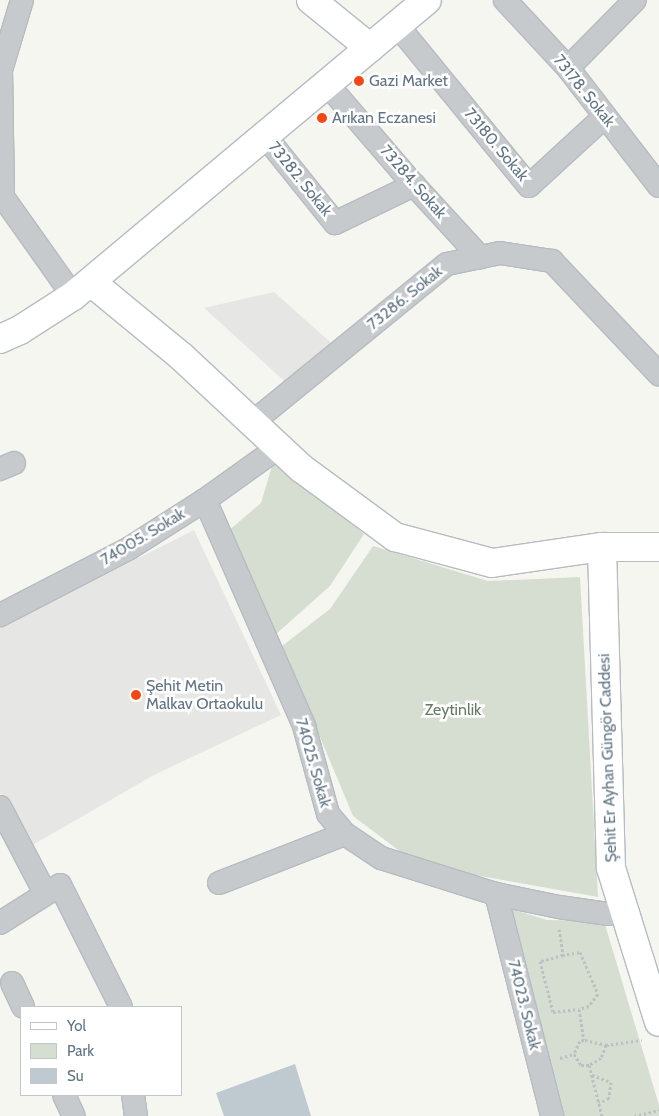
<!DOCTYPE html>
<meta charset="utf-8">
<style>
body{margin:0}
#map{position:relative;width:659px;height:1116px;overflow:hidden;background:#f6f6f1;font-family:Cabin,sans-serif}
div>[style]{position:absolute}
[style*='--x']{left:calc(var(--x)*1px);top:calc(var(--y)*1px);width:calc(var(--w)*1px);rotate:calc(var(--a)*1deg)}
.built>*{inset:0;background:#e6e7e5}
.green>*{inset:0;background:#d6ded2}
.water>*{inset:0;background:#becacf}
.path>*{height:3px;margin-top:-1.5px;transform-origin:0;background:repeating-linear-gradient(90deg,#bdc0c2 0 2.5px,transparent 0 5px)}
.roads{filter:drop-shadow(1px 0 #b6bcc0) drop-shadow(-1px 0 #b6bcc0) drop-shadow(0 1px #b6bcc0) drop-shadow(0 -1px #b6bcc0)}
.street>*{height:22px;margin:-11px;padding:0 11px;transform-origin:11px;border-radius:11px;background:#c7cacd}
.secondary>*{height:28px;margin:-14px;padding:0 14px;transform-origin:14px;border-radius:14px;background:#fff}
.dots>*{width:14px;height:14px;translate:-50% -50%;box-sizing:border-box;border:2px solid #fff;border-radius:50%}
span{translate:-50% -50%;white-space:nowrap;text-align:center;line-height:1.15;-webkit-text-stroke:5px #fff;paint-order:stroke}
.poi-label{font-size:16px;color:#617585}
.left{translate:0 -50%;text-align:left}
.street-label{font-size:16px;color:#617585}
.park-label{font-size:16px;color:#667c61}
.legend{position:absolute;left:20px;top:1006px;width:162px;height:90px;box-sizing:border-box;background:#fff;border:1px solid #c0c8ce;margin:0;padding:6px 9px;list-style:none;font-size:15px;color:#617585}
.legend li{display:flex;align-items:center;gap:10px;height:25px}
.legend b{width:25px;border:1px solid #c0c8ce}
</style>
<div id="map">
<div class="built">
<div style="clip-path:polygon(274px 292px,337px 348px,292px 388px,204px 308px)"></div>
<div style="clip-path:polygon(194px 530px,281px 715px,154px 775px,31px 846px,0 793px,0 628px)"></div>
</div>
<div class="green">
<div style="clip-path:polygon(274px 459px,364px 534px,330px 586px,275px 635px,227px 532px,261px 503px)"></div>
<div style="clip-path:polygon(373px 546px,488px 581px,580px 577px,598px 897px,418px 865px,353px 816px,282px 646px,330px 609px)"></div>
<div style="clip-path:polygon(508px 908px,547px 920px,604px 921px,659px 1105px,659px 1116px,562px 1116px)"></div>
</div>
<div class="water">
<div style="clip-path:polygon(295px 1064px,311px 1116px,224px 1116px,216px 1093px)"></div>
</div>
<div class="path">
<div style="--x:559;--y:929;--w:26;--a:81"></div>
<div style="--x:563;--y:955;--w:24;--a:165"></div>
<div style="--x:540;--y:961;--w:53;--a:75.7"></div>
<div style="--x:553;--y:1012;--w:26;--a:-7"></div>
<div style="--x:579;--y:1009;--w:31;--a:81"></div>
<div style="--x:584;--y:1040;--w:4;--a:166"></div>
<div style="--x:580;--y:1041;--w:14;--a:115"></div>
<div style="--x:574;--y:1054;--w:13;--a:58"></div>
<div style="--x:581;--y:1065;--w:8;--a:0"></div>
<div style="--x:589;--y:1065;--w:53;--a:75.7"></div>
<div style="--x:562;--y:955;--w:18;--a:-9"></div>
<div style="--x:580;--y:952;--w:46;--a:66.8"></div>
<div style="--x:598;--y:994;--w:15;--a:127"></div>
<div style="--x:589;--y:1006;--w:10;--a:163"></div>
<div style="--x:585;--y:1040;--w:22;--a:13"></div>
<div style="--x:606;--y:1045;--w:14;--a:111"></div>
<div style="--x:601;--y:1058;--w:14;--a:150"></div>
<div style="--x:606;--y:1045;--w:36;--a:-8"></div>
<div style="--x:560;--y:1058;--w:15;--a:-16"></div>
<div style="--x:592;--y:1075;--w:20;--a:20"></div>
<div style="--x:611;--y:1082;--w:16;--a:97"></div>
<div style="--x:609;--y:1098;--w:11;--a:153"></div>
<div style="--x:634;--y:1116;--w:26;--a:-13"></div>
</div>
<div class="roads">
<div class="street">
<div style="--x:505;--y:0;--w:93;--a:47.2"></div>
<div style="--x:568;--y:68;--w:149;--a:52.4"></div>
<div style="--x:397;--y:25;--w:208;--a:50.7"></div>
<div style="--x:529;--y:186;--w:103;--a:-42.6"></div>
<div style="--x:568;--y:68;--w:95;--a:-45.4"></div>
<div style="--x:327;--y:84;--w:133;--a:49.3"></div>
<div style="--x:414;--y:185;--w:98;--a:47.5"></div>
<div style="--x:265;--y:136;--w:112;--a:51.2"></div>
<div style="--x:335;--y:223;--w:88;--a:-25.7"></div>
<div style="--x:3;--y:197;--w:127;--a:-90.9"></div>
<div style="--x:1;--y:70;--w:73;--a:-73.3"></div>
<div style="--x:0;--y:198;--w:3;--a:-18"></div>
<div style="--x:3;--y:197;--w:121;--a:54.7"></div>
<div style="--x:253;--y:422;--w:250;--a:-39.2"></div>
<div style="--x:447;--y:264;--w:54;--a:-11.7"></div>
<div style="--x:500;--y:253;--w:53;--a:8.7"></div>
<div style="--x:552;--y:261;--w:156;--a:46.6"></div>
<div style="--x:0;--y:469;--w:15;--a:-23"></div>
<div style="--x:205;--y:500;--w:247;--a:66.3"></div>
<div style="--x:304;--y:726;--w:91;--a:74.7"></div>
<div style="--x:328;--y:814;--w:26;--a:50"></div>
<div style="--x:345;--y:834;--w:43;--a:33.7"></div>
<div style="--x:381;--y:858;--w:121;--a:17.4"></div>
<div style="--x:496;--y:894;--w:64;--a:11.7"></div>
<div style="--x:559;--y:907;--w:49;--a:8.1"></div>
<div style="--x:608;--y:914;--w:16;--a:-11"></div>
<div style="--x:0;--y:615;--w:144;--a:-27.3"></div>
<div style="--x:128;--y:549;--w:91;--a:-32.5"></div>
<div style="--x:205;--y:500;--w:91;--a:-35.6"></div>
<div style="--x:0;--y:807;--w:97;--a:62.4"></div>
<div style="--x:219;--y:883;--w:135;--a:-21.3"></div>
<div style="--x:496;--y:894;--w:229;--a:75.8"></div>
<div style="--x:0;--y:923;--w:71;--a:-32.3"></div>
<div style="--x:60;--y:885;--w:136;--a:63.4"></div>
<div style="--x:12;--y:983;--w:26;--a:65"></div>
<div style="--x:64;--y:1095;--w:23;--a:65"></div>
<div style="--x:133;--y:1095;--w:21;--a:82"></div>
</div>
<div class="secondary">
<div style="--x:311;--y:0;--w:76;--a:39.1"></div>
<div style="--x:91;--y:282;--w:118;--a:39.5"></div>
<div style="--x:182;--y:357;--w:163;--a:43"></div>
<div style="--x:301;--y:468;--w:117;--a:36.3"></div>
<div style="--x:395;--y:537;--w:100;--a:15"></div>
<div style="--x:492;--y:563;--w:111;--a:-8.3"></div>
<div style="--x:602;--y:547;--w:57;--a:0"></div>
<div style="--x:0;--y:339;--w:22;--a:-24"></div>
<div style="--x:20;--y:330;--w:63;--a:-32.7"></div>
<div style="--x:73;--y:296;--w:461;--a:-39.9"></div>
<div style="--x:602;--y:547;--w:321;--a:88.4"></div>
<div style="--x:611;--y:868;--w:161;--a:72.7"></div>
</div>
</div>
<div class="dots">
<div style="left:359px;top:81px;background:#f34814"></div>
<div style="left:322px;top:118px;background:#f34814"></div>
<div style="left:136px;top:695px;background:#f34814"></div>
</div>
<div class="poi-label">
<span class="left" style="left:369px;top:81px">Gazi Market</span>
<span class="left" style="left:332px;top:118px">Arıkan Eczanesi</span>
<span class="left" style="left:146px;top:695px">Şehit Metin<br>Malkav Ortaokulu</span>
</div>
<div class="street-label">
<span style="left:584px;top:91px;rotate:51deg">73178. Sokak</span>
<span style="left:496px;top:145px;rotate:50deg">73180. Sokak</span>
<span style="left:300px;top:179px;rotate:51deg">73282. Sokak</span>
<span style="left:413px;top:182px;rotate:49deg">73284. Sokak</span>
<span style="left:405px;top:298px;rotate:-39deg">73286. Sokak</span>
<span style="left:143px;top:537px;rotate:-31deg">74005. Sokak</span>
<span style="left:608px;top:758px;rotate:-92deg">Şehit Er Ayhan Güngör Caddesi</span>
<span style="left:313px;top:763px;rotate:74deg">74025. Sokak</span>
<span style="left:524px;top:1005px;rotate:76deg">74023. Sokak</span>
</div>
<div class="park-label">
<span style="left:453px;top:710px">Zeytinlik</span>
</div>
<ul class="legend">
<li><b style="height:6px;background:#fff"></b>Yol</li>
<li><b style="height:14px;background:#d6ded2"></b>Park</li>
<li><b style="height:14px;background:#becacf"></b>Su</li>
</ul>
</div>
